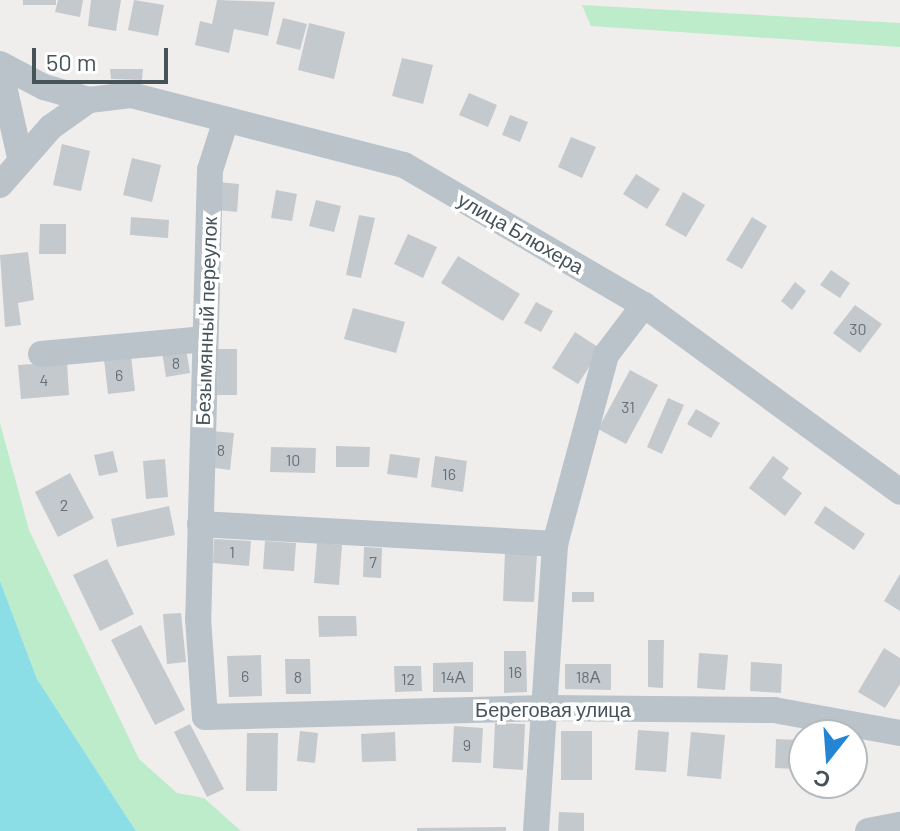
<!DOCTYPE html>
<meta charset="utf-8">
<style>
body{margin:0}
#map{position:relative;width:900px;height:831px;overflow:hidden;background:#f0eded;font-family:Barlow,sans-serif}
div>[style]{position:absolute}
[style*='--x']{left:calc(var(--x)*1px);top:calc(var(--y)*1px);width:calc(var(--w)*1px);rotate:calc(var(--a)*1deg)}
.green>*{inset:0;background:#bdecca}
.water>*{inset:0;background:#8cdee6}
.building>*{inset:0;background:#c4c9cd}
.minor>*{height:26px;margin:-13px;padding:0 13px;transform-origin:13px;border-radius:13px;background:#b9c3c9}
span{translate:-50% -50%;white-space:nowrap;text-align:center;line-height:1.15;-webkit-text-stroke:7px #fff;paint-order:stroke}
.number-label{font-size:16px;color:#667076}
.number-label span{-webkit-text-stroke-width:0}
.street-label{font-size:20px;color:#465359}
.north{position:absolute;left:788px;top:719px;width:80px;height:80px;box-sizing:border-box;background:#fff;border:2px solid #b5babd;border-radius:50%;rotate:197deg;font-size:22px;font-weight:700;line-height:32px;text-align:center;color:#465359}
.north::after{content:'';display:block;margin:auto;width:28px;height:36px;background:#2385d4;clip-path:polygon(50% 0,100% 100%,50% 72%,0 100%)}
.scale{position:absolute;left:32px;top:48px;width:136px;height:36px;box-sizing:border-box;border:4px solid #465359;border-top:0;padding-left:10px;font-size:24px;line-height:28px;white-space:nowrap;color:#465359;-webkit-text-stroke:6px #fff;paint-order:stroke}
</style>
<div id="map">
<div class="green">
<div style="clip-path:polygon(582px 5px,900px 23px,900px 47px,591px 26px)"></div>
<div style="clip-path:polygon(0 423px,29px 530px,139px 759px,177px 793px,204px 798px,241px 831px,136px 831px,37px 679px,0 581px)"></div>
</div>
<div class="water">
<div style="clip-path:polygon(0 581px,37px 679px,136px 831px,0 831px)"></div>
</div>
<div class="building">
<div style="clip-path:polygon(23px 0,56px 0,56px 5px,23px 5px)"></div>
<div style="clip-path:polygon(58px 0,83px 0,80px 17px,55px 12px)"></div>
<div style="clip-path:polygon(91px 0,121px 0,116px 31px,88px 26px)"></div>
<div style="clip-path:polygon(134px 0,164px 5px,158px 36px,128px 30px)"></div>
<div style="clip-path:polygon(217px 0,275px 2px,268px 36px,234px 29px,229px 53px,195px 45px,200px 21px,212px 24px)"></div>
<div style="clip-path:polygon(283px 18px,307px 24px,300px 50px,276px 44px)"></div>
<div style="clip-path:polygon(309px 23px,345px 32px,334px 79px,298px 70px)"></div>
<div style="clip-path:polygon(402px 58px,433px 65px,423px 104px,392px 96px)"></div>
<div style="clip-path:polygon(110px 69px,143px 69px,142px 80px,111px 79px)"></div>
<div style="clip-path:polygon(469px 93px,497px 105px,488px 127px,459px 115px)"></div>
<div style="clip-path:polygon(510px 115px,528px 122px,520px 142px,502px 135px)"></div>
<div style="clip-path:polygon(571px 137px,596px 147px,582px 178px,558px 167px)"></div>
<div style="clip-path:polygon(62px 144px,90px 151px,81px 191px,53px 185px)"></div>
<div style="clip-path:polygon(132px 158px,161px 165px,152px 202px,123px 195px)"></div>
<div style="clip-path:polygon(636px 174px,660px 189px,647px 209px,623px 194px)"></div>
<div style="clip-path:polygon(219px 182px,239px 184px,237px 212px,217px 210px)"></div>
<div style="clip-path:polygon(276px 190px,297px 194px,292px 221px,271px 218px)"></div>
<div style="clip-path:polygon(683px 192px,705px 205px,686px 237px,665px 225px)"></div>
<div style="clip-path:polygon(316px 200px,341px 206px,334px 232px,309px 226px)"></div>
<div style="clip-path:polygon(359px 215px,375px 218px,361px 278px,346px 275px)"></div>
<div style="clip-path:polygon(131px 217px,169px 220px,168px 238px,130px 235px)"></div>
<div style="clip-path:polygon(752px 217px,767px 226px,742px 269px,726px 260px)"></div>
<div style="clip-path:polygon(40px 224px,66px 224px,66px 254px,39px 254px)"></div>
<div style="clip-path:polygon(408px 234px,437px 247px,423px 278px,394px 264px)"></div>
<div style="clip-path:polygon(28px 252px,34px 300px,18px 303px,21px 325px,5px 327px,0 255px)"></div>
<div style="clip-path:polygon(458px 256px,520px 294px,503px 321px,441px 283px)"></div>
<div style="clip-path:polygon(831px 270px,850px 283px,840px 298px,820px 285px)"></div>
<div style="clip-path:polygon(795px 282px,806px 291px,792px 310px,781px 301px)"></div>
<div style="clip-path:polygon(536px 302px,553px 311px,541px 332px,524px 323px)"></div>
<div style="clip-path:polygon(855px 305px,882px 324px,860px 353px,833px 333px)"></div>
<div style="clip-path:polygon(353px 308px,405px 322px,396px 353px,344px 339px)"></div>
<div style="clip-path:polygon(575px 332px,601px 349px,578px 384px,552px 368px)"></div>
<div style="clip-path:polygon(186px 348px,190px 373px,166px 377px,162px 352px)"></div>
<div style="clip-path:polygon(218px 349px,237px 349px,237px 395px,217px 395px)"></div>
<div style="clip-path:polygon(131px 356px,135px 391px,108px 394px,104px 359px)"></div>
<div style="clip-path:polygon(67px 362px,69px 395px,21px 399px,18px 365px)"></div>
<div style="clip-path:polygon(630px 370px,658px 385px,626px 444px,598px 429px)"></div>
<div style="clip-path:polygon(668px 398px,684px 405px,662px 454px,647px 447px)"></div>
<div style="clip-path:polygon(696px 409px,720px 423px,711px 438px,687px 424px)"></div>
<div style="clip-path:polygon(212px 431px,234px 433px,230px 470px,208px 467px)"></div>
<div style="clip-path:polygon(336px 446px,370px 447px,369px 467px,336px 467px)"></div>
<div style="clip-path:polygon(271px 447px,316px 448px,315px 473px,270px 472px)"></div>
<div style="clip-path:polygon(113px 451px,118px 472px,99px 476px,94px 455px)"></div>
<div style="clip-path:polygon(390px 454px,420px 458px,417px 478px,387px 474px)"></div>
<div style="clip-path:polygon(435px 456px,467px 461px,463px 492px,431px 487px)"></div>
<div style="clip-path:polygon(773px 456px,789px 468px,782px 478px,802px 493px,785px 516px,749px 488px)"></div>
<div style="clip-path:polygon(165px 459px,168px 497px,146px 499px,143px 461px)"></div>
<div style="clip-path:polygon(70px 473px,94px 518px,58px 537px,35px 492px)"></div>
<div style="clip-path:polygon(169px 506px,175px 535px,117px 547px,111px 519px)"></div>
<div style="clip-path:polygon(825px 506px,865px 534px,854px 550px,814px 523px)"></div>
<div style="clip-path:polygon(214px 539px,251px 541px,249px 566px,213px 563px)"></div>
<div style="clip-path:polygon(265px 541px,296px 543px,294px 571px,263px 569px)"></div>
<div style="clip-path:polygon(317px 543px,342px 545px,339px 585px,314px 583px)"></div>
<div style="clip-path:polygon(364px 547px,382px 548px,381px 578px,363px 577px)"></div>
<div style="clip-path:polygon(505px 552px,537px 554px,534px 602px,503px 601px)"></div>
<div style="clip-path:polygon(107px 559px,134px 614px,100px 631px,73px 575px)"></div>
<div style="clip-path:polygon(900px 574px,900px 611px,884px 601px)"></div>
<div style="clip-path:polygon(572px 592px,594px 592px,594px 602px,572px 602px)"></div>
<div style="clip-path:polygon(181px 613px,186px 662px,167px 664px,163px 614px)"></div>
<div style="clip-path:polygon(318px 616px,356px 616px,357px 636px,319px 637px)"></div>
<div style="clip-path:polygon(141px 625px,185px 710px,155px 725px,111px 640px)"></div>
<div style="clip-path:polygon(648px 640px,664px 640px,663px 688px,648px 687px)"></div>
<div style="clip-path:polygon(884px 648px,900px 658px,900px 684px,885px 708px,858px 692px)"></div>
<div style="clip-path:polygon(504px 651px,526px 651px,527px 692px,504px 693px)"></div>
<div style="clip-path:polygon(699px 653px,728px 655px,725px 690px,697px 688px)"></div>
<div style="clip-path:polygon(261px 655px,262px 696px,229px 697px,227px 656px)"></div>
<div style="clip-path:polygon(285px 659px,310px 659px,311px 694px,286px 694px)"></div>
<div style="clip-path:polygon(473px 662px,473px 692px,433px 692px,433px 663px)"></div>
<div style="clip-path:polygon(751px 662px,782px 664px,781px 693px,750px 691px)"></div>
<div style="clip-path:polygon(565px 664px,611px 664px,611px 690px,565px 689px)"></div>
<div style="clip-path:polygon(394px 666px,421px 666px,422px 691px,395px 692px)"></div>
<div style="clip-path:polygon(495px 723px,525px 724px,523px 770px,493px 768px)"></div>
<div style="clip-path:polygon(190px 724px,224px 789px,207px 797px,174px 732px)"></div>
<div style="clip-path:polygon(454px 726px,483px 728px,481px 763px,452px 762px)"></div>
<div style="clip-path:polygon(638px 730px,669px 732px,666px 772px,635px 770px)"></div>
<div style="clip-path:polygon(300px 731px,318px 733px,315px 763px,297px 761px)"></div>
<div style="clip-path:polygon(561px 731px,592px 731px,592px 780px,561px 780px)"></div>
<div style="clip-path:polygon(395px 732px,396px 761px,362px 762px,361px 734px)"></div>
<div style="clip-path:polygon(691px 732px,725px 735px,721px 779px,687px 776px)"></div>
<div style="clip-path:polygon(247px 733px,278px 733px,277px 791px,246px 791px)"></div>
<div style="clip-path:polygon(776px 739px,796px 740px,795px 769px,775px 768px)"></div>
<div style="clip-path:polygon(852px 742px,862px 743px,861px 771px,852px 771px)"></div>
<div style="clip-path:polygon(559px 812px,584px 813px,584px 831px,558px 831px)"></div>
<div style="clip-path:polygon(506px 827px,506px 831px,417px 831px,417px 828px)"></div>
</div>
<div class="minor">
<div style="--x:0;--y:64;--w:50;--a:27.6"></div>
<div style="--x:44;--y:87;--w:47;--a:16.1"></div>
<div style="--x:89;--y:100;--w:42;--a:-6.8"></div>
<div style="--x:131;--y:95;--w:282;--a:14.4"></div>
<div style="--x:404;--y:165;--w:278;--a:30.3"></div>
<div style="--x:644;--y:305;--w:317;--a:36.1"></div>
<div style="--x:0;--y:69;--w:90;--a:77.2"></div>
<div style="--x:226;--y:120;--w:52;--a:107.7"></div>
<div style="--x:210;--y:170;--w:448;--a:91.5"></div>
<div style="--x:198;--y:618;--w:99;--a:86"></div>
<div style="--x:205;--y:717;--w:340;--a:-1.5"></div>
<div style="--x:545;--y:708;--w:229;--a:0.5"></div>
<div style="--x:774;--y:710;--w:128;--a:10.3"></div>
<div style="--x:0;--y:185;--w:77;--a:-48.7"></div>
<div style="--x:51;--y:127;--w:47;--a:-35.4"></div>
<div style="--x:41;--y:354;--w:165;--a:-5.2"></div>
<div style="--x:200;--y:524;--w:356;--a:3.2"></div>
<div style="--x:536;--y:831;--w:288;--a:-86.2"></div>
<div style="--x:555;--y:544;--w:196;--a:-74.9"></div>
<div style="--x:606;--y:355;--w:63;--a:-52.8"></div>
<div style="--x:868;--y:831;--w:33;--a:-11"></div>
</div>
<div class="number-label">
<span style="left:858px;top:329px">30</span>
<span style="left:176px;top:363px">8</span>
<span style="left:119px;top:375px">6</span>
<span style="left:44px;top:380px">4</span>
<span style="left:628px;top:407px">31</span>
<span style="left:221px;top:450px">8</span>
<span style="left:293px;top:460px">10</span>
<span style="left:449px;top:474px">16</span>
<span style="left:64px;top:505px">2</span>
<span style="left:232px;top:552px">1</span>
<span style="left:373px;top:562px">7</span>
<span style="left:515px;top:672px">16</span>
<span style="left:245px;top:676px">6</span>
<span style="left:298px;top:677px">8</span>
<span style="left:453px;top:677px">14А</span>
<span style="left:588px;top:677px">18А</span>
<span style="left:408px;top:679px">12</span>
<span style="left:467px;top:745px">9</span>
</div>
<div class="street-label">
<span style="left:521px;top:233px;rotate:30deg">улица Блюхера</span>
<span style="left:206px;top:321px;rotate:-88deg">Безымянный переулок</span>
<span style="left:553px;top:709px">Береговая улица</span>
</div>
<div class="north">С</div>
<div class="scale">50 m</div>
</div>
